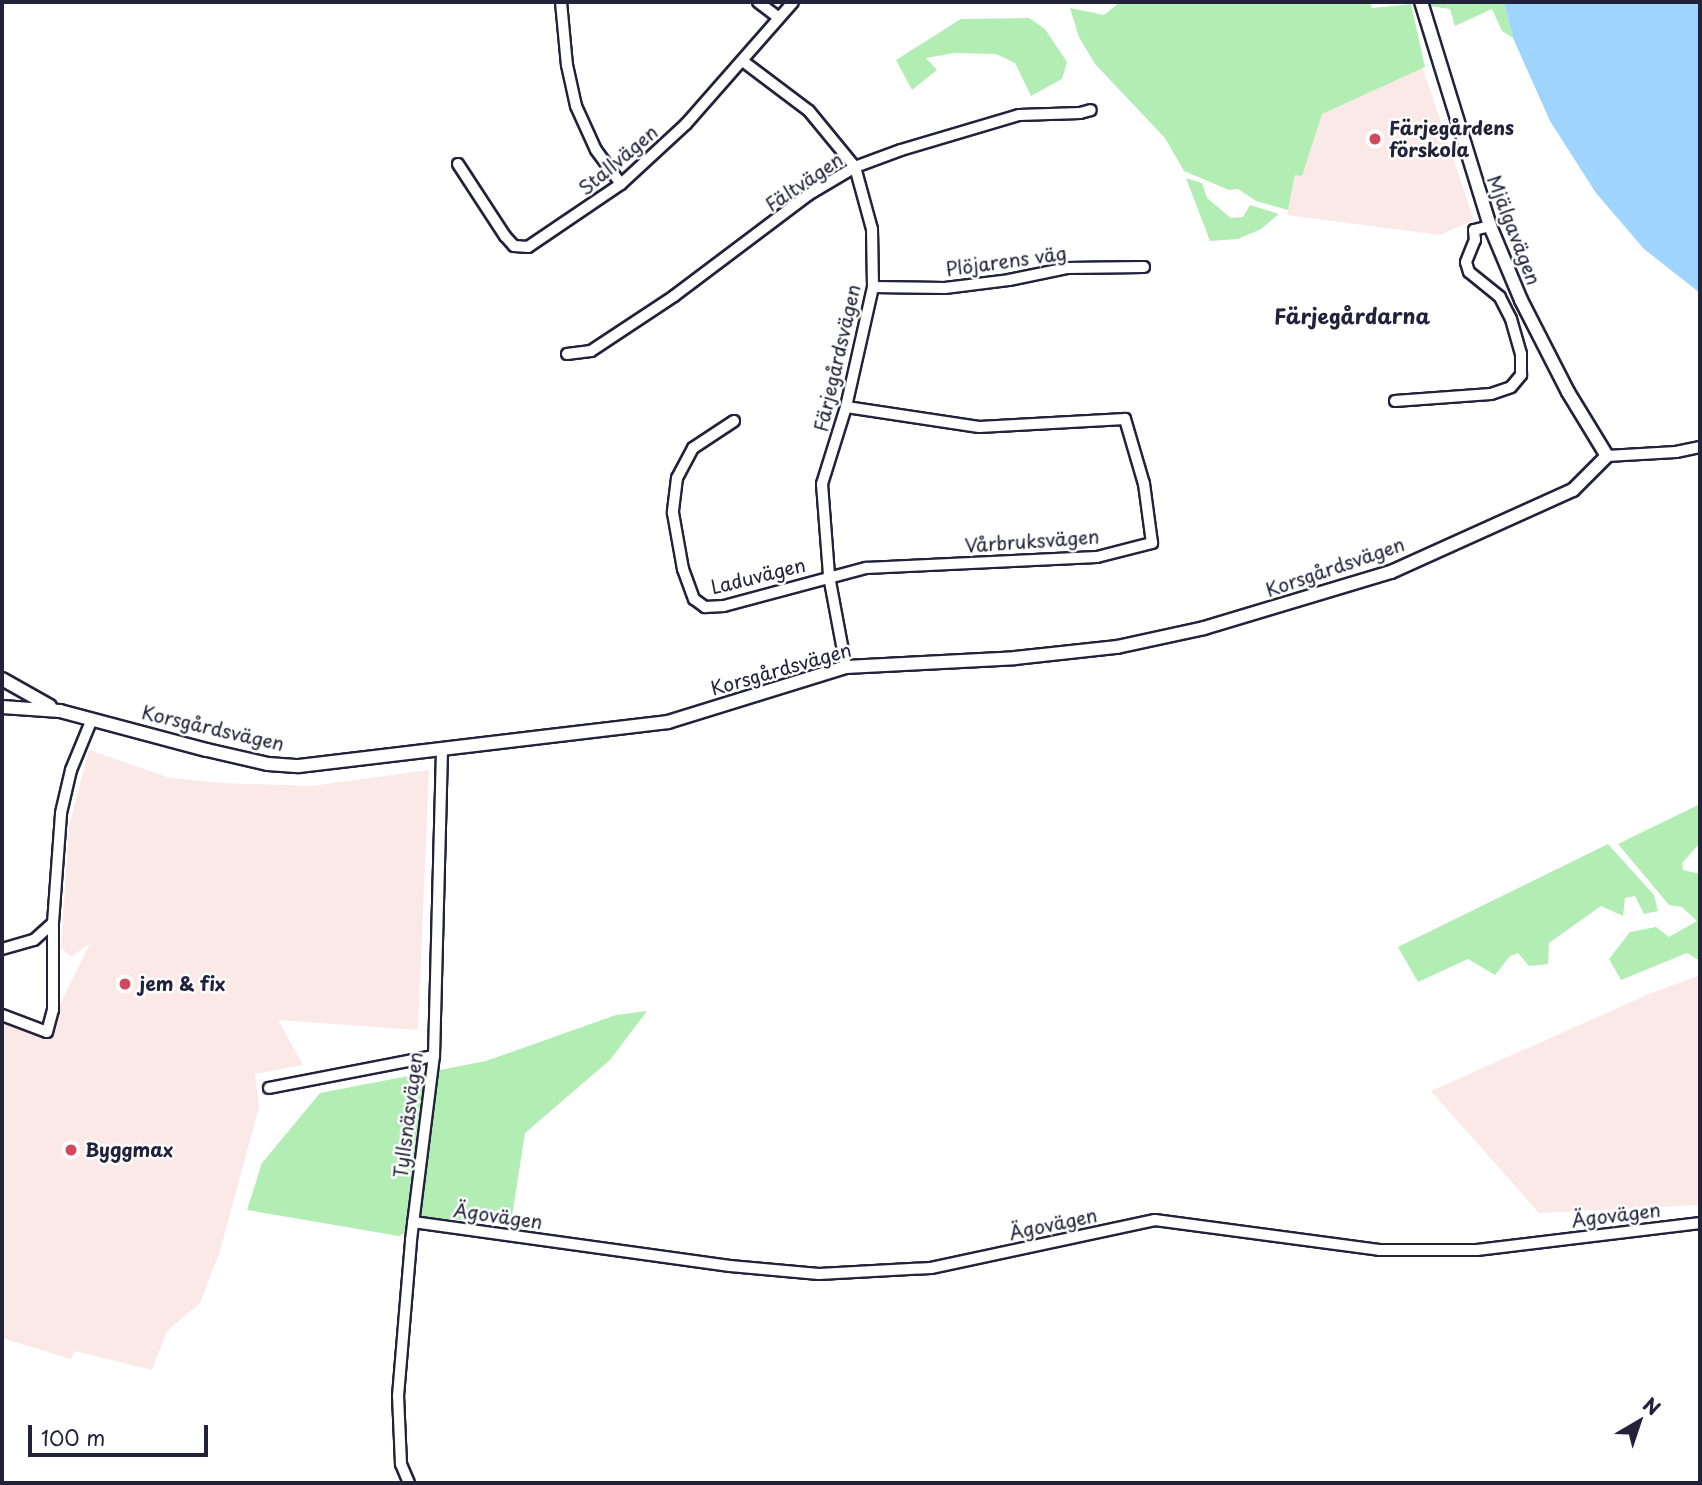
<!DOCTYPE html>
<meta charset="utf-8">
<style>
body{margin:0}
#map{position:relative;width:1702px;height:1485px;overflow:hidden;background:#fff;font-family:"Playpen Sans",sans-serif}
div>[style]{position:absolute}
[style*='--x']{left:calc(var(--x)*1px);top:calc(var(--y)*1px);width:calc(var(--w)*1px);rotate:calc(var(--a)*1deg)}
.built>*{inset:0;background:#fbe9e8}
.green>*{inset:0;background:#b2eeb4}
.water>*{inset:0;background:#9ed4fd}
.roads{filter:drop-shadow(2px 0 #22223b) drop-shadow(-2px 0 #22223b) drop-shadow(0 2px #22223b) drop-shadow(0 -2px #22223b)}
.minor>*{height:10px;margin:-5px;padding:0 5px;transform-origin:5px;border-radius:5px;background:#fff}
.tertiary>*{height:12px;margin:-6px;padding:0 6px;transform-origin:6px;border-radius:6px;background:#fff}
.dots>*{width:19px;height:19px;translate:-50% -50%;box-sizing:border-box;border:4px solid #fff;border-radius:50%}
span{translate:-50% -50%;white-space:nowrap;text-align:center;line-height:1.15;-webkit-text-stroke:5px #fff;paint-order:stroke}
.poi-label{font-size:19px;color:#22223b;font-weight:700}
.left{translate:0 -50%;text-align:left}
.street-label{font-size:19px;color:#22223b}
.neighbourhood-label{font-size:21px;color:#22223b;font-weight:700}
.frame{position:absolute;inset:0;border:4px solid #22223b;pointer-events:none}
.north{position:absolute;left:1604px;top:1387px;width:70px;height:70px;-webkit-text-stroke:5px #fff;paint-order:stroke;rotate:39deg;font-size:19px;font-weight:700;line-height:28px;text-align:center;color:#22223b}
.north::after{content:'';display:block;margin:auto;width:24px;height:32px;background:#22223b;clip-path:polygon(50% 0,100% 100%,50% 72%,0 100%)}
.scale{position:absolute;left:28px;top:1425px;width:180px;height:32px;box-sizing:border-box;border:4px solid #22223b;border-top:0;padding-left:9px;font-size:21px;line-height:24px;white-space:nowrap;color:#22223b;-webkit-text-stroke:5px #fff;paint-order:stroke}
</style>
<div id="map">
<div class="built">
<div style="clip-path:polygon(1418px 54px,1474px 220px,1440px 235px,1287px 215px,1310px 104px)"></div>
<div style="clip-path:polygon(89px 750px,170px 778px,221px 783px,311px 786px,429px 770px,418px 1030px,278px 1020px,303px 1065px,255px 1074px,259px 1107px,220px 1251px,200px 1303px,167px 1331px,152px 1370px,75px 1351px,71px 1359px,2px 1338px,2px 1015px,47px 1031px,90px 943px,71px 957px,61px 948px,69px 826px)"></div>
<div style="clip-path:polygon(1700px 975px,1700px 1205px,1539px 1213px,1431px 1091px,1647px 995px)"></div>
</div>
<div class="green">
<div style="clip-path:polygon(1120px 2px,1370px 2px,1372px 8px,1411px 4px,1425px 67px,1322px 114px,1302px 176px,1295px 175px,1288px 210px,1256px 201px,1238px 189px,1229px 190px,1184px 171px,1165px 138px,1095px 64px,1079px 37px,1070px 8px,1104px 15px)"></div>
<div style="clip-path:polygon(1427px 2px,1504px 2px,1513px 38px,1502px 31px,1492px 9px,1455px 26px,1450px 9px,1428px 6px)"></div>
<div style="clip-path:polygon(1029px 18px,1045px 29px,1067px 62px,1062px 79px,1031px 96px,1015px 63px,996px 54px,954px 53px,926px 58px,937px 70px,912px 90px,896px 60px,961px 19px)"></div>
<div style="clip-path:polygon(1186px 178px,1202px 183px,1207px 198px,1231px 218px,1243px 217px,1250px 205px,1279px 214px,1261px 229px,1238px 239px,1210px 241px)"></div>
<div style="clip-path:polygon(1700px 804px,1700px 843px,1682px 863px,1683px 870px,1700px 874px,1700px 961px,1687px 953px,1621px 980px,1609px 959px,1630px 932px,1656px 927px,1669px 937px,1697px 921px,1682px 907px,1669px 905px,1618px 844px)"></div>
<div style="clip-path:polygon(1608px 844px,1654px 895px,1658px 911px,1644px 914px,1635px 896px,1625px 898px,1623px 916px,1601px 906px,1549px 943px,1548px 964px,1529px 966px,1518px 953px,1510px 956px,1495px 975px,1468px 959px,1418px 982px,1398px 947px)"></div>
<div style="clip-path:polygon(647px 1011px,610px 1060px,525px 1133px,511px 1223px,430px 1218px,399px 1236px,247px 1210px,262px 1163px,320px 1093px,486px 1061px,616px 1015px)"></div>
</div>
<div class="water">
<div style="clip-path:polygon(1504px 2px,1700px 2px,1700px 293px,1644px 249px,1596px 193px,1550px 121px,1513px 38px)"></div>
</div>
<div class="roads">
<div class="minor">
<div style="--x:561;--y:2;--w:63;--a:84.6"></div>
<div style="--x:567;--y:65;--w:42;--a:77.6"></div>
<div style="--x:576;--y:106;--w:48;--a:65.6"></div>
<div style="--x:596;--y:150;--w:42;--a:53.7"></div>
<div style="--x:758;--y:2;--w:26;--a:37"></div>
<div style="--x:744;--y:62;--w:81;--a:37"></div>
<div style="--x:809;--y:111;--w:72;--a:50.6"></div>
<div style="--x:855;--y:167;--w:64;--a:74.7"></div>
<div style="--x:872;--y:229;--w:58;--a:89"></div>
<div style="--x:873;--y:287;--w:123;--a:102.7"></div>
<div style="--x:846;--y:407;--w:81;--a:107.3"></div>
<div style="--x:822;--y:484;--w:92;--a:85.6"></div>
<div style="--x:829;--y:576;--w:93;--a:79.4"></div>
<div style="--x:458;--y:164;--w:86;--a:56.9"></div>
<div style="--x:505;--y:236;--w:13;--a:48"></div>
<div style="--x:514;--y:246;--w:14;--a:4"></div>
<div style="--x:528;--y:247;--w:112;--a:-34.1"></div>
<div style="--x:621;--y:184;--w:88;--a:-42.7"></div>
<div style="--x:686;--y:124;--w:162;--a:-48.7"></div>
<div style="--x:873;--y:287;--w:72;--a:0.8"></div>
<div style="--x:945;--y:288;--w:64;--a:-7.1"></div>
<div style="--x:1009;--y:280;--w:59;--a:-11.7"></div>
<div style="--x:1067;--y:268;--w:77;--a:-0.7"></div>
<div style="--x:567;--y:354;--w:24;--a:-7"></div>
<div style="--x:591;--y:351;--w:100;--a:-33.5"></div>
<div style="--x:674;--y:296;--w:168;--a:-37"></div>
<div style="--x:808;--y:195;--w:55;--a:-30.8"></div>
<div style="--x:855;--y:167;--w:49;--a:-20.3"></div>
<div style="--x:901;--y:150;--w:123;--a:-16.5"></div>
<div style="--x:1019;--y:115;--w:61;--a:-1.9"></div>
<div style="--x:1080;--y:113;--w:11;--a:-15"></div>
<div style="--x:1395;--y:401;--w:96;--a:-4.2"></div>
<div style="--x:1491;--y:394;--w:21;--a:-19"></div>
<div style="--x:1511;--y:387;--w:16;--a:-50"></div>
<div style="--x:1521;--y:375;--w:21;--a:-90"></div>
<div style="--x:1521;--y:354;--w:36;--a:-106"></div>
<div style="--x:1511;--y:319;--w:25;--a:-117"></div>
<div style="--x:1500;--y:297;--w:40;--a:-141"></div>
<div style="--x:1469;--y:272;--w:10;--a:-107"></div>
<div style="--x:1466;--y:262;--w:24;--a:-68"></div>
<div style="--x:1475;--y:240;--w:10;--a:-96"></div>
<div style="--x:1474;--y:230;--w:16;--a:-14"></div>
<div style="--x:734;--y:421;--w:49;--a:146.6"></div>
<div style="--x:693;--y:448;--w:34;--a:118"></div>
<div style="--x:677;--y:478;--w:35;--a:97"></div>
<div style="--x:673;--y:513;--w:57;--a:79.9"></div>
<div style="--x:683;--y:569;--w:32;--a:70"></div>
<div style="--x:694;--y:599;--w:14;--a:36"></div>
<div style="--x:705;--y:607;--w:19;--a:-3"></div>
<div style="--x:724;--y:606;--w:147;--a:-15"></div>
<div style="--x:866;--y:568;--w:231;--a:-2.7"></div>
<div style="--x:1097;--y:557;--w:57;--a:-14.3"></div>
<div style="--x:1152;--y:543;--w:60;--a:-97.7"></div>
<div style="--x:1144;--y:484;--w:68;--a:-106.3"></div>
<div style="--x:1125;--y:419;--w:146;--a:176.9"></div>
<div style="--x:979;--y:427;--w:134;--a:-171.4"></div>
<div style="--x:1607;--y:456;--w:69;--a:-3.3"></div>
<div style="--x:1676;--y:452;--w:25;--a:-12"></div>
<div style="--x:2;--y:949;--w:33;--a:-16"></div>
<div style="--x:34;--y:940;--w:25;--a:-42"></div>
<div style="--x:2;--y:1015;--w:48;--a:20.7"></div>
<div style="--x:47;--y:1032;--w:23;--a:-75"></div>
<div style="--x:53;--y:1010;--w:87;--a:-90"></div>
<div style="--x:53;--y:923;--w:110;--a:-85.8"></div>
<div style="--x:61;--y:813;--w:44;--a:-76.9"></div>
<div style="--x:71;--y:770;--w:55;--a:-67.6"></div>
<div style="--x:269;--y:1088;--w:168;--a:-11"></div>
<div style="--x:413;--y:1222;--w:320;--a:7.9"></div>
<div style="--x:730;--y:1266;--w:89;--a:5.1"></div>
<div style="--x:819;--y:1274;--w:112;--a:-3.1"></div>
<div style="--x:931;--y:1268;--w:229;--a:-12.1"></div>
<div style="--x:1155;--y:1220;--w:226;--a:7.6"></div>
<div style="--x:1379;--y:1250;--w:98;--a:0"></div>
<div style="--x:1477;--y:1250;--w:225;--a:-6.9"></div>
<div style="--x:409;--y:1483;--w:21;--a:-113"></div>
<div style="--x:401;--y:1464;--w:68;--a:-92.5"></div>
<div style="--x:398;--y:1396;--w:157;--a:-85.2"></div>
<div style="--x:411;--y:1240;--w:185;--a:-82.9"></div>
<div style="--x:434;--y:1056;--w:307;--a:-88.5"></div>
</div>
<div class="tertiary">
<div style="--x:2;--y:679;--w:55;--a:29.4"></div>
<div style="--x:2;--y:707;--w:58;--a:3.9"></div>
<div style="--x:60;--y:711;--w:152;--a:14.9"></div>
<div style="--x:207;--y:750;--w:63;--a:12.9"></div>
<div style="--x:268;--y:764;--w:31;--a:4"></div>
<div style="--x:299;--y:766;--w:372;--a:-6.8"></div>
<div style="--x:668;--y:722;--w:186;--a:-17.2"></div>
<div style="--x:846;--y:667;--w:169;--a:-3"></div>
<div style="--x:1015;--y:658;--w:103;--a:-6.2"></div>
<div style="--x:1117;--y:647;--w:89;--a:-12.3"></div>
<div style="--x:1204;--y:628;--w:195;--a:-16.7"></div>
<div style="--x:1391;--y:572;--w:200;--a:-24.3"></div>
<div style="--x:1573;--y:490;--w:48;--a:-45"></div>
<div style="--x:1607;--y:456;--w:75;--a:-121.4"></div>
<div style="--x:1568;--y:392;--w:103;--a:-117.1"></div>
<div style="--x:1521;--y:300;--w:80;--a:-112.7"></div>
<div style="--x:1490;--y:226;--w:234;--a:-107.1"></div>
</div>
</div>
<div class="dots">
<div style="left:1375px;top:139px;background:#d1495b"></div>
<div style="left:125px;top:984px;background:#d1495b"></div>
<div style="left:71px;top:1150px;background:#d1495b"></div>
</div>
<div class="poi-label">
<span class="left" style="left:1389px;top:139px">Färjegårdens<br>förskola</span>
<span class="left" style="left:139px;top:984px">jem &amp; fix</span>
<span class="left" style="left:85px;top:1150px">Byggmax</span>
</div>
<div class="street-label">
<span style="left:618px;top:160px;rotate:-40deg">Stallvägen</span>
<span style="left:804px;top:182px;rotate:-34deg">Fältvägen</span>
<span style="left:1514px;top:230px;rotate:69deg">Mjälgavägen</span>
<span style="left:1006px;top:261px;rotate:-8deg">Plöjarens väg</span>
<span style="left:837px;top:358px;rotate:-77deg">Färjegårdsvägen</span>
<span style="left:1032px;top:541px;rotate:-4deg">Vårbruksvägen</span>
<span style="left:1335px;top:567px;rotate:-19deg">Korsgårdsvägen</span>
<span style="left:758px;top:576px;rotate:-14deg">Laduvägen</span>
<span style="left:781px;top:669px;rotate:-16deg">Korsgårdsvägen</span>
<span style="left:213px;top:728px;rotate:13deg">Korsgårdsvägen</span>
<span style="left:408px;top:1115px;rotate:-83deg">Tyllsnäsvägen</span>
<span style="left:1616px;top:1215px;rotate:-7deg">Ägovägen</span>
<span style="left:498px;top:1216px;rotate:8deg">Ägovägen</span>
<span style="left:1053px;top:1224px;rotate:-12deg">Ägovägen</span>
</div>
<div class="neighbourhood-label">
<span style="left:1352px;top:315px">Färjegårdarna</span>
</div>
<div class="frame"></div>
<div class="north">N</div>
<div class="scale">100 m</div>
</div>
